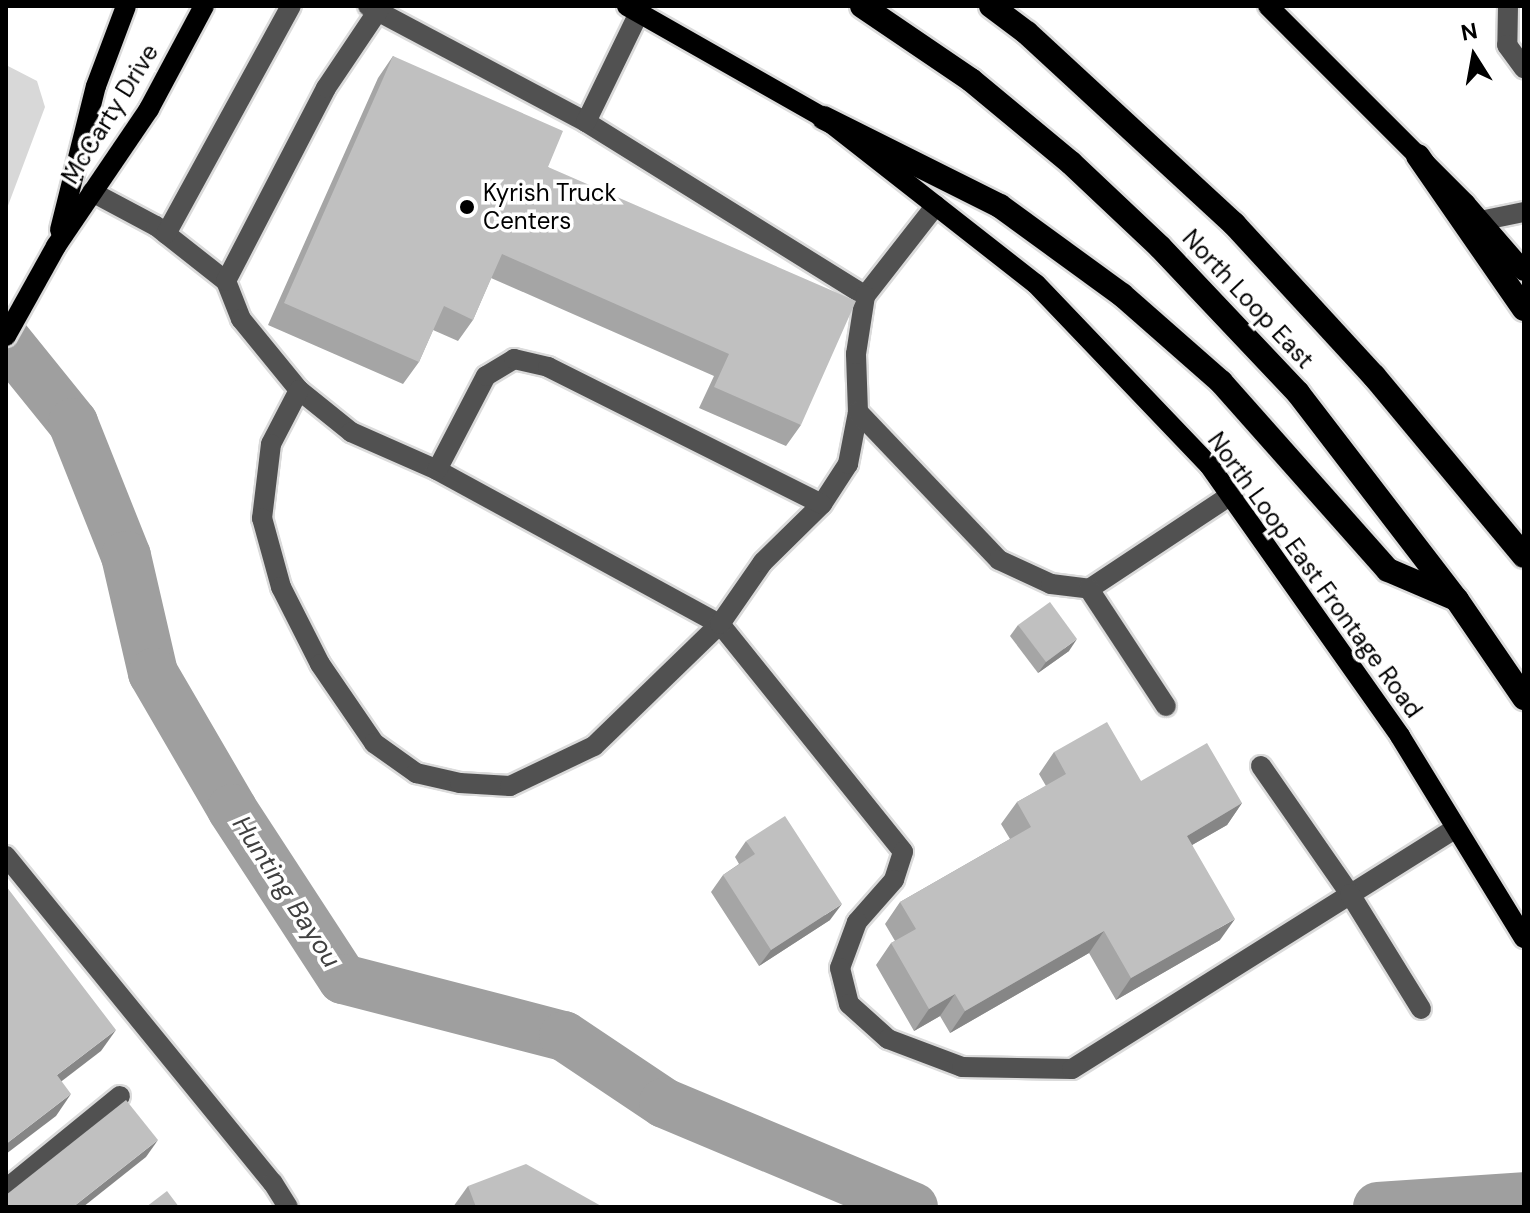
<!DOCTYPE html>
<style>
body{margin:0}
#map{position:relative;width:1530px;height:1213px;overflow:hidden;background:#fff;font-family:"DM Sans",sans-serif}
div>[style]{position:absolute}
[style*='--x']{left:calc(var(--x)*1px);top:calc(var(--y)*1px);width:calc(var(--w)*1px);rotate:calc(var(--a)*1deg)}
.green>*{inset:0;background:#d8d8d8}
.river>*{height:50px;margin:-25px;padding:0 25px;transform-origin:25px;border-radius:25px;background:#9f9f9f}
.roads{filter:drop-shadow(2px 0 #dbdbdb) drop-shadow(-2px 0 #dbdbdb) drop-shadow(0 2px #dbdbdb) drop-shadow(0 -2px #dbdbdb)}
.minor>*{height:20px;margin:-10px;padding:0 10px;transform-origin:10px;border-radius:10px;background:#515151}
.major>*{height:20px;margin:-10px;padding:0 10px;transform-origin:10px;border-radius:10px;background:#000}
.highway>*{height:24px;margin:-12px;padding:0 12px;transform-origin:12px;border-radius:12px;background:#000}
.wall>*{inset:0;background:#a5a5a5}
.shaded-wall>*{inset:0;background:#868686}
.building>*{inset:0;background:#c0c0c0}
.dots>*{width:22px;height:22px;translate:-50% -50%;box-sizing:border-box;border:4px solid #fff;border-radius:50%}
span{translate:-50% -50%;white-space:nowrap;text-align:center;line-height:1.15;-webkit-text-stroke:7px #fff;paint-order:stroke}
.street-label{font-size:24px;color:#000}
.poi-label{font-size:24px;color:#000}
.left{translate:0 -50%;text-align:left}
.water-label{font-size:26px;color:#404040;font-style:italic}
.frame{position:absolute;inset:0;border:8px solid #000;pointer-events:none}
.north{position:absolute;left:1434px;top:16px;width:80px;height:80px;-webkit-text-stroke:6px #fff;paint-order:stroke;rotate:349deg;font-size:22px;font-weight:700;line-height:32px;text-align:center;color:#000}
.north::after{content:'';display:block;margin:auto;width:28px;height:36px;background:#000;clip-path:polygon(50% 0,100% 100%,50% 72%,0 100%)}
</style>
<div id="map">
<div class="green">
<div style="clip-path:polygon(6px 65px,37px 81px,45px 107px,6px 211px)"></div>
</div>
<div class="river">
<div style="--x:6;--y:340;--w:107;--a:51.1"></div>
<div style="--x:73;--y:423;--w:143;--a:68.3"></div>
<div style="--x:126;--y:556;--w:120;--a:77"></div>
<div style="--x:153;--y:673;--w:157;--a:59.8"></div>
<div style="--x:232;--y:809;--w:203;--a:56.9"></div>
<div style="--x:343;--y:979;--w:228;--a:14.5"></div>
<div style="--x:564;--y:1036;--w:120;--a:33.8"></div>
<div style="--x:664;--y:1103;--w:270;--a:22.7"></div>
<div style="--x:1378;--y:1207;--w:146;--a:-3.9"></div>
</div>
<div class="roads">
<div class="minor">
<div style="--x:368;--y:6;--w:247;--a:28"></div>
<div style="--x:586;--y:122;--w:329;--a:31.9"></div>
<div style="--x:865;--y:296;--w:115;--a:-52"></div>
<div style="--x:1508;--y:6;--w:39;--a:91"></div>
<div style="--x:1507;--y:45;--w:29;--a:54"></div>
<div style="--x:586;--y:122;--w:121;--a:-64.1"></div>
<div style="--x:92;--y:192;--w:72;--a:28"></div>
<div style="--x:156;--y:226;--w:89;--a:38.2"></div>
<div style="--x:226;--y:281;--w:41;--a:68.5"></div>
<div style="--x:241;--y:319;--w:92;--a:50.8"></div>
<div style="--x:299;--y:390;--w:67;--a:38.9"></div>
<div style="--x:351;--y:432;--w:94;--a:23.8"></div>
<div style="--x:437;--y:470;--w:322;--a:28.6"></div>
<div style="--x:720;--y:624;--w:292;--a:51.2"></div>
<div style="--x:903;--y:852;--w:29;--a:108"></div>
<div style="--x:894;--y:880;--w:56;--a:131.4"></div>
<div style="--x:857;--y:922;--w:49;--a:110.3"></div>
<div style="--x:840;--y:968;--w:37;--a:76"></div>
<div style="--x:849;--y:1004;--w:52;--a:41.9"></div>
<div style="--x:888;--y:1039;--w:79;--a:20.7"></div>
<div style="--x:962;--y:1067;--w:110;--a:1"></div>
<div style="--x:1072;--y:1069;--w:453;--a:-32.1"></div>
<div style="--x:1480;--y:221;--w:45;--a:-11.6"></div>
<div style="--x:166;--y:234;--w:260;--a:-61.3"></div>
<div style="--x:226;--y:281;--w:217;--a:-62.6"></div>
<div style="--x:326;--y:88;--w:99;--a:-56.1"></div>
<div style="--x:299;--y:390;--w:61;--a:117.4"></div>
<div style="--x:271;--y:444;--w:75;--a:96.9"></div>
<div style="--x:262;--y:518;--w:72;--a:74.6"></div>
<div style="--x:281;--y:587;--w:86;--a:63.1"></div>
<div style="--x:320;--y:664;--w:96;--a:55.6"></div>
<div style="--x:374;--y:743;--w:52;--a:35.5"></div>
<div style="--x:416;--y:773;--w:45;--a:12.8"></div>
<div style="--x:460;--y:783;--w:50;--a:3.4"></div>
<div style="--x:510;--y:786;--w:93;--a:-25.5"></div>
<div style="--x:594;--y:746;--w:175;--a:-44.1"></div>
<div style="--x:720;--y:624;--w:75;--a:-55.3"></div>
<div style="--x:763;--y:562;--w:83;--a:-44.5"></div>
<div style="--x:822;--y:504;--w:48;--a:-57"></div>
<div style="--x:848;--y:464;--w:53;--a:-79.1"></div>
<div style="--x:858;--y:412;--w:58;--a:-92"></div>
<div style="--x:856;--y:354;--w:59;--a:-81.2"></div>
<div style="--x:858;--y:412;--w:204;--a:46.4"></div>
<div style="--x:999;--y:560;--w:57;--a:24.8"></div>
<div style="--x:1051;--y:584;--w:38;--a:7"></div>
<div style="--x:1089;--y:589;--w:170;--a:-33.5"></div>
<div style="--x:437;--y:470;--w:106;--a:-62.5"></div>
<div style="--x:486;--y:376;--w:33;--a:-31"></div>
<div style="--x:514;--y:359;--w:35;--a:13"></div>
<div style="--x:548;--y:367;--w:306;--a:26.6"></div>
<div style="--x:1089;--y:589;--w:140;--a:56.7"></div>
<div style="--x:1261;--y:766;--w:156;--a:55.2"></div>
<div style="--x:1350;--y:894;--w:135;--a:58.3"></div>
<div style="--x:6;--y:856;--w:422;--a:50.8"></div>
<div style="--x:273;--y:1183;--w:28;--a:58"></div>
<div style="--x:6;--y:1189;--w:147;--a:-39.2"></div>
</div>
<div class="major">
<div style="--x:627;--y:6;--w:227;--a:29.6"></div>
<div style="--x:824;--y:118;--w:269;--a:38.1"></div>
<div style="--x:1036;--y:284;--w:250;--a:46.3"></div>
<div style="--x:1209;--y:465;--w:332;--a:54.8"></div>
<div style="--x:1400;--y:736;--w:237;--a:58.5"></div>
<div style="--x:1268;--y:6;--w:279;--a:45"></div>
<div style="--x:1465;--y:203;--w:90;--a:49.1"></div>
<div style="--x:60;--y:230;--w:148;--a:-76"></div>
<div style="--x:96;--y:86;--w:85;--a:-69.4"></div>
<div style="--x:6;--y:336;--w:103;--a:-60.9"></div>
<div style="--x:56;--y:246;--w:166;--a:-55.8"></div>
<div style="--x:149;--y:109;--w:117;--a:-61.9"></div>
</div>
<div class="highway">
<div style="--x:862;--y:6;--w:132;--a:34.2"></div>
<div style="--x:971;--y:80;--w:130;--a:39.7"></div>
<div style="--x:1071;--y:163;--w:122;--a:43.3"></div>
<div style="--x:1160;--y:247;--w:201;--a:46.6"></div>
<div style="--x:1298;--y:393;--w:261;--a:52.5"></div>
<div style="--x:1457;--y:600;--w:119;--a:55.6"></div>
<div style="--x:991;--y:6;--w:45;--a:36.9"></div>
<div style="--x:1027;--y:33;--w:282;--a:42.7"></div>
<div style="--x:1234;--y:224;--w:207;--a:47.4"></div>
<div style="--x:1374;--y:376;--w:234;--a:50.2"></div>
<div style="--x:824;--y:118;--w:197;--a:26.6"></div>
<div style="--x:1000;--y:206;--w:151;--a:36.1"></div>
<div style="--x:1122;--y:295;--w:132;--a:41.3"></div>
<div style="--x:1221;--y:382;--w:251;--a:48.4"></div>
<div style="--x:1388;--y:570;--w:74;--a:23.1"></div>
<div style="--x:1418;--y:156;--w:186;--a:55.3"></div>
</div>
</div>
<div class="wall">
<div style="clip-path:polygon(393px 56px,548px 167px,801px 425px,786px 446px,699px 408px,714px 376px,491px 278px,473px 320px,458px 341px,433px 330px,419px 362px,403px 384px,268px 325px,378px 78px)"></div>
<div style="clip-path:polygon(1018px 625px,1069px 651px,1038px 673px,1010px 636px)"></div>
<div style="clip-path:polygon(1054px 752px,1141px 781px,1242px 803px,1227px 825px,1192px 845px,1220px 940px,1116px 1000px,1089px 953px,950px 1033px,940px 1016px,914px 1031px,876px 965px,891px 943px,895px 941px,885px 924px,900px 902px,1010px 839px,1001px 824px,1017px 802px,1046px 786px,1039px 774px)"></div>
<div style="clip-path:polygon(746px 841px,830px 920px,759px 966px,711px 892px,723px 875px,739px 864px,735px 857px)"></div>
<div style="clip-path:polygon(468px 1186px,603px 1207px,453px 1207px)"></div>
</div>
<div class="shaded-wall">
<div style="clip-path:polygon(1077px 639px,1069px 651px,1038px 673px,1046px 662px)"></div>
<div style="clip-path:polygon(1242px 803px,1227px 825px,1171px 857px,1187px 836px)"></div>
<div style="clip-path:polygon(842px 904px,830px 920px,759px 966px,771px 950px)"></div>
<div style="clip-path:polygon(1235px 919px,1220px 940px,1116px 1000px,1131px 978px)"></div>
<div style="clip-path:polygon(1104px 931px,1089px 953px,950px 1033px,965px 1011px)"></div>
<div style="clip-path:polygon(955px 994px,940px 1016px,914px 1031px,929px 1009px)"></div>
<div style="clip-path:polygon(116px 1030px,101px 1051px,41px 1097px,57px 1075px)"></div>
<div style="clip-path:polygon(71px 1094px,56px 1116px,6px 1154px,6px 1144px)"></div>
<div style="clip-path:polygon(158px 1140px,146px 1157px,83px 1207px,73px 1207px)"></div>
</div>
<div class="building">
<div style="clip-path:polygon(393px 56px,563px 131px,548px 167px,856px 301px,801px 425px,714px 387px,729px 354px,502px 254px,473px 320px,444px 306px,419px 362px,284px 303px)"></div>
<div style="clip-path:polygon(1050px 602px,1077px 639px,1046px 662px,1018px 625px)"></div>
<div style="clip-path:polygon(1107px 722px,1141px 781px,1207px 743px,1242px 803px,1187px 836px,1235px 919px,1131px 978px,1104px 931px,965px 1011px,955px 994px,929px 1009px,891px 943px,916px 929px,900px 902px,1031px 827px,1017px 802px,1066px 774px,1054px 752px)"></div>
<div style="clip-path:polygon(785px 816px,842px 904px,771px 950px,723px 875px,755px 854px,746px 841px)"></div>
<div style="clip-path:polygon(6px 886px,116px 1030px,57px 1075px,71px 1094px,6px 1144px)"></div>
<div style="clip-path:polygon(126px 1100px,158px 1140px,73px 1207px,6px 1207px,6px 1195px)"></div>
<div style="clip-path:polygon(526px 1164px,603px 1207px,476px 1207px,468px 1186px)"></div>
<div style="clip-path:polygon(167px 1191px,179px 1207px,146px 1207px)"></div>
</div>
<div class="dots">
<div style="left:467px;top:207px;background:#000"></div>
</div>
<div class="street-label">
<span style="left:110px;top:114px;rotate:-58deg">McCarty Drive</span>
<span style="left:1248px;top:299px;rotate:47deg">North Loop East</span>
<span style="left:1315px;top:575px;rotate:54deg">North Loop East Frontage Road</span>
</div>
<div class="poi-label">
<span class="left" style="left:483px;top:207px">Kyrish Truck<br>Centers</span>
</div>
<div class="water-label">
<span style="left:286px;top:892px;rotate:57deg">Hunting Bayou</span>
</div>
<div class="frame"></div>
<div class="north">N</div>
</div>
